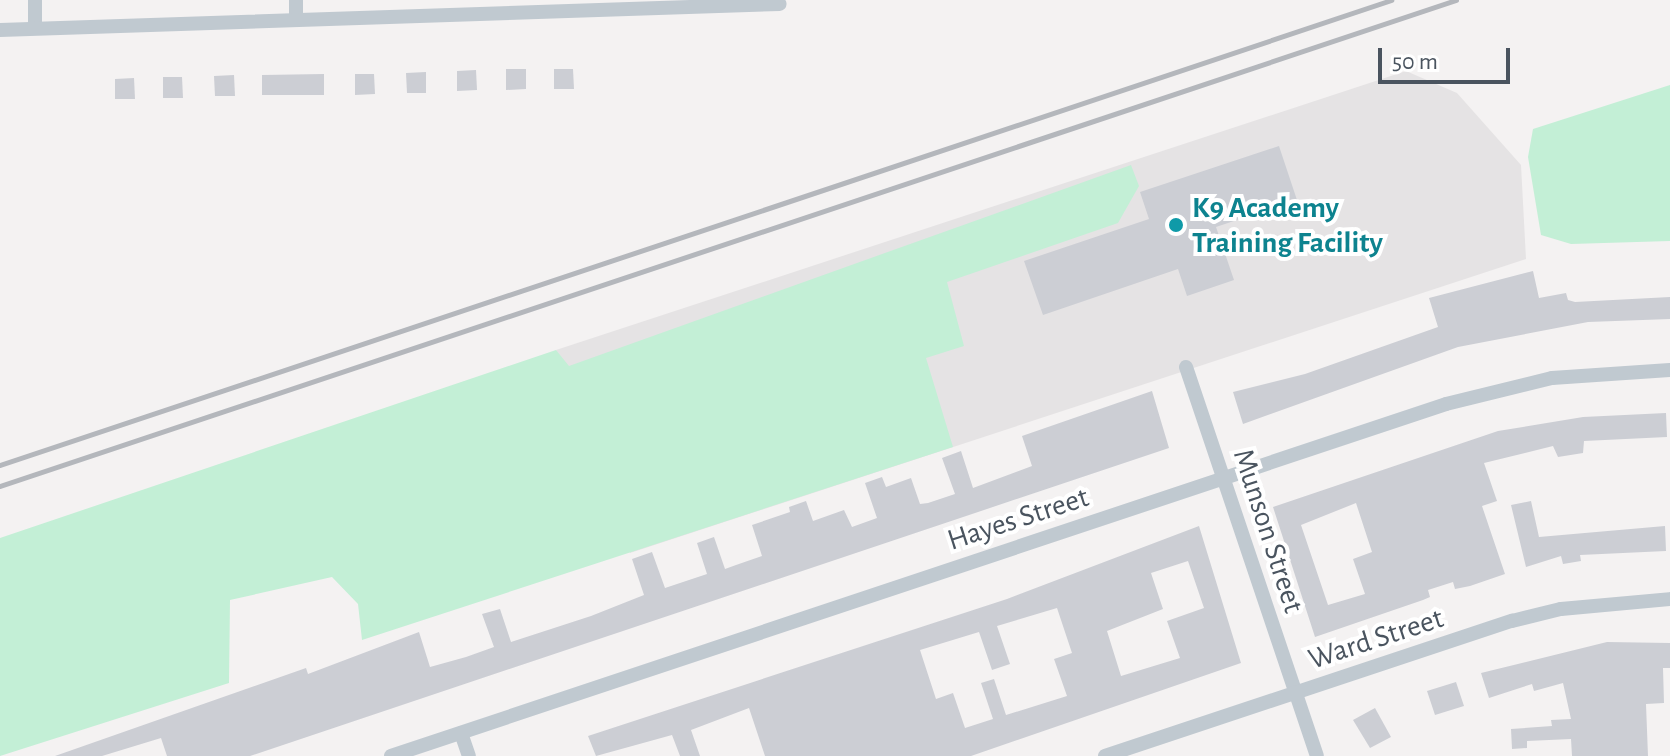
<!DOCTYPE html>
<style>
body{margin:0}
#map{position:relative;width:1670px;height:756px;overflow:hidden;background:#f4f2f2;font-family:"Alegreya Sans",sans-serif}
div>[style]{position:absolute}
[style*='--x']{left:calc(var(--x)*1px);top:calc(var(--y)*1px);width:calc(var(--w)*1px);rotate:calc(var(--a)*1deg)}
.education>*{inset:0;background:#e5e3e4}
.green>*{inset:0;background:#c3efd6}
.building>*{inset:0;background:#ccced4}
.minor>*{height:14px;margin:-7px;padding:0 7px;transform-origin:7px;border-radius:7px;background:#c0c9d0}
.rail>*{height:5px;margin:-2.5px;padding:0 2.5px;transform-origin:2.5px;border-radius:2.5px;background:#b4b7bc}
.dots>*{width:22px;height:22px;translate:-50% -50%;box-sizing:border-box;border:4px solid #fff;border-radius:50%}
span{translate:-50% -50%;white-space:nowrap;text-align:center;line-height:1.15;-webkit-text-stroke:8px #fff;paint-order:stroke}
.culture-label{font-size:30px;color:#0d838f;font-weight:700}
.left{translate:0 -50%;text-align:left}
.street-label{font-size:30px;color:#4a545f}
.scale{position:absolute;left:1378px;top:48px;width:132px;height:36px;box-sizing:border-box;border:4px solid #4a545f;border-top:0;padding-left:10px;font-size:24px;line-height:28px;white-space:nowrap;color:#4a545f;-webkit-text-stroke:6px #fff;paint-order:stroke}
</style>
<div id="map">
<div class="education">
<div style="clip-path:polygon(1406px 71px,1457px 93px,1521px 165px,1526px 259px,630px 553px,556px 350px)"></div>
</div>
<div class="green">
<div style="clip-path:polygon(1670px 85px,1670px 241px,1571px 244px,1541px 235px,1528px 157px,1533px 129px)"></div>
<div style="clip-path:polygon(1131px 165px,1139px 186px,1118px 223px,947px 282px,964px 346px,926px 358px,953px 447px,362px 640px,358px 604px,332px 577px,230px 600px,229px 683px,0 756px,0 538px,556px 350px,569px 366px)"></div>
</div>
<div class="building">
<div style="clip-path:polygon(506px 69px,526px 69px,526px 89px,506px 90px)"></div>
<div style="clip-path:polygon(554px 69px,573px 69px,574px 89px,554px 89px)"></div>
<div style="clip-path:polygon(476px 70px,477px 90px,457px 91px,457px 71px)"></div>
<div style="clip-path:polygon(426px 72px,426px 93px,407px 93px,406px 73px)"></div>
<div style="clip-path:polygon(324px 74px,324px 95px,262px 95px,262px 75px)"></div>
<div style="clip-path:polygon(355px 74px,374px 74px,375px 94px,355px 95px)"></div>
<div style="clip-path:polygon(234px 75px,235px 96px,215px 96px,214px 76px)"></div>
<div style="clip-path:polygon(163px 77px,182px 77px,183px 98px,163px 98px)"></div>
<div style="clip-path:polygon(134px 78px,135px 99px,115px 99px,115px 79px)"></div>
<div style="clip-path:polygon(1279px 146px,1297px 200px,1216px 227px,1234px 280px,1187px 296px,1178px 269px,1043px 315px,1024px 261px,1149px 219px,1140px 192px)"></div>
<div style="clip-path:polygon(1533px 271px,1539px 298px,1566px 293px,1568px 300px,1575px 302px,1670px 297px,1670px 319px,1588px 322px,1458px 347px,1243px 424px,1233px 392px,1305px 374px,1438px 327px,1429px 298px)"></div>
<div style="clip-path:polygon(1152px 391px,1169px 448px,250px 756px,167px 756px,161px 738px,102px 756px,55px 756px,306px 668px,308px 674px,419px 632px,430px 667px,466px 657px,494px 647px,482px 614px,500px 609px,511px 642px,591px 616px,644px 595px,632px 559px,652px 552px,665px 588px,707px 574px,697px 543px,714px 537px,725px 569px,736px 565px,762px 556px,752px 525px,790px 512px,789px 507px,806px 501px,813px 521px,844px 510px,852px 527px,877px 518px,865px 483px,882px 477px,886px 487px,911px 478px,920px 504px,928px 503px,955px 494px,942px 458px,961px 451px,973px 488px,1032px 466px,1022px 436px)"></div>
<div style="clip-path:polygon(evenodd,1666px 413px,1667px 437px,1584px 441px,1583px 453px,1558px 457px,1553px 446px,1484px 463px,1497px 501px,1482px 506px,1505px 574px,1470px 586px,1455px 589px,1453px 582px,1428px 590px,1430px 597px,1423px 600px,1315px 637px,1273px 507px,1498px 431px,1583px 417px,1666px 413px,1356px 503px,1372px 552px,1353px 559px,1365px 594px,1328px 605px,1301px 525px,1356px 503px)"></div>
<div style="clip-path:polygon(1531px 501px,1539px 537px,1665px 526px,1666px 551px,1580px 555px,1581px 561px,1563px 564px,1561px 556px,1526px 567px,1511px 505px)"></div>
<div style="clip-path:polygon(evenodd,1199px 526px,1241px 663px,971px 756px,765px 756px,749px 708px,691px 730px,700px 756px,680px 756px,672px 735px,596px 756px,588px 736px,1007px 599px,1199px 526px,1188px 561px,1204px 608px,1167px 621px,1180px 658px,1121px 676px,1107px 631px,1163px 609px,1151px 573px,1188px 561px,1199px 526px,1057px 608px,1072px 653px,1054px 659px,1067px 696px,1006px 715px,994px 679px,981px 683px,993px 719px,965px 728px,953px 693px,936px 699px,920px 650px,979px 632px,992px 670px,1010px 664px,997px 626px,1057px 608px)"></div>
<div style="clip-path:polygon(1607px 642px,1670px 643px,1670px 668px,1663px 668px,1664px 703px,1646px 704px,1648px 756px,1572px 756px,1571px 739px,1527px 741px,1527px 748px,1512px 749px,1511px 729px,1552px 726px,1551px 720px,1571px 719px,1563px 683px,1534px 691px,1532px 684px,1489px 698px,1481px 673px)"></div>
<div style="clip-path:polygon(1456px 682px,1464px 706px,1435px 715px,1427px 691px)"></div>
<div style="clip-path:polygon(1375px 708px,1391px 737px,1370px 748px,1353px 720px)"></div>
</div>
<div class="minor">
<div style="--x:35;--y:0;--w:28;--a:90"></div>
<div style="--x:296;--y:0;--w:19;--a:90"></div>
<div style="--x:0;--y:30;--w:780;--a:-1.91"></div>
<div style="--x:1186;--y:367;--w:410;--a:71.4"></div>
<div style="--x:461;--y:733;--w:24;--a:71"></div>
<div style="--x:391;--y:756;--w:1112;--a:-18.45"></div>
<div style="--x:1446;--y:404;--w:109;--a:-13.8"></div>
<div style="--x:1552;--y:378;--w:118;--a:-3.9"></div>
<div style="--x:1105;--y:756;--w:429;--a:-18.4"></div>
<div style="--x:1512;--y:621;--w:50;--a:-13.8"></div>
<div style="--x:1561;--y:609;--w:109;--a:-5.2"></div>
</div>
<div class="rail">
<div style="--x:0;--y:465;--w:1467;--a:-18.48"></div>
<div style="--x:0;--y:486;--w:1535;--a:-18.46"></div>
</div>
<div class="dots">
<div style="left:1176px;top:225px;background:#0f9aa8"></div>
</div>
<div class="culture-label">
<span class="left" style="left:1192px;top:225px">K9 Academy<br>Training Facility</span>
</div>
<div class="street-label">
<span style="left:1018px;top:519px;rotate:-18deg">Hayes Street</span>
<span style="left:1268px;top:531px;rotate:72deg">Munson Street</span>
<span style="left:1376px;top:639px;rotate:-18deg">Ward Street</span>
</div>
<div class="scale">50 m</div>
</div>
